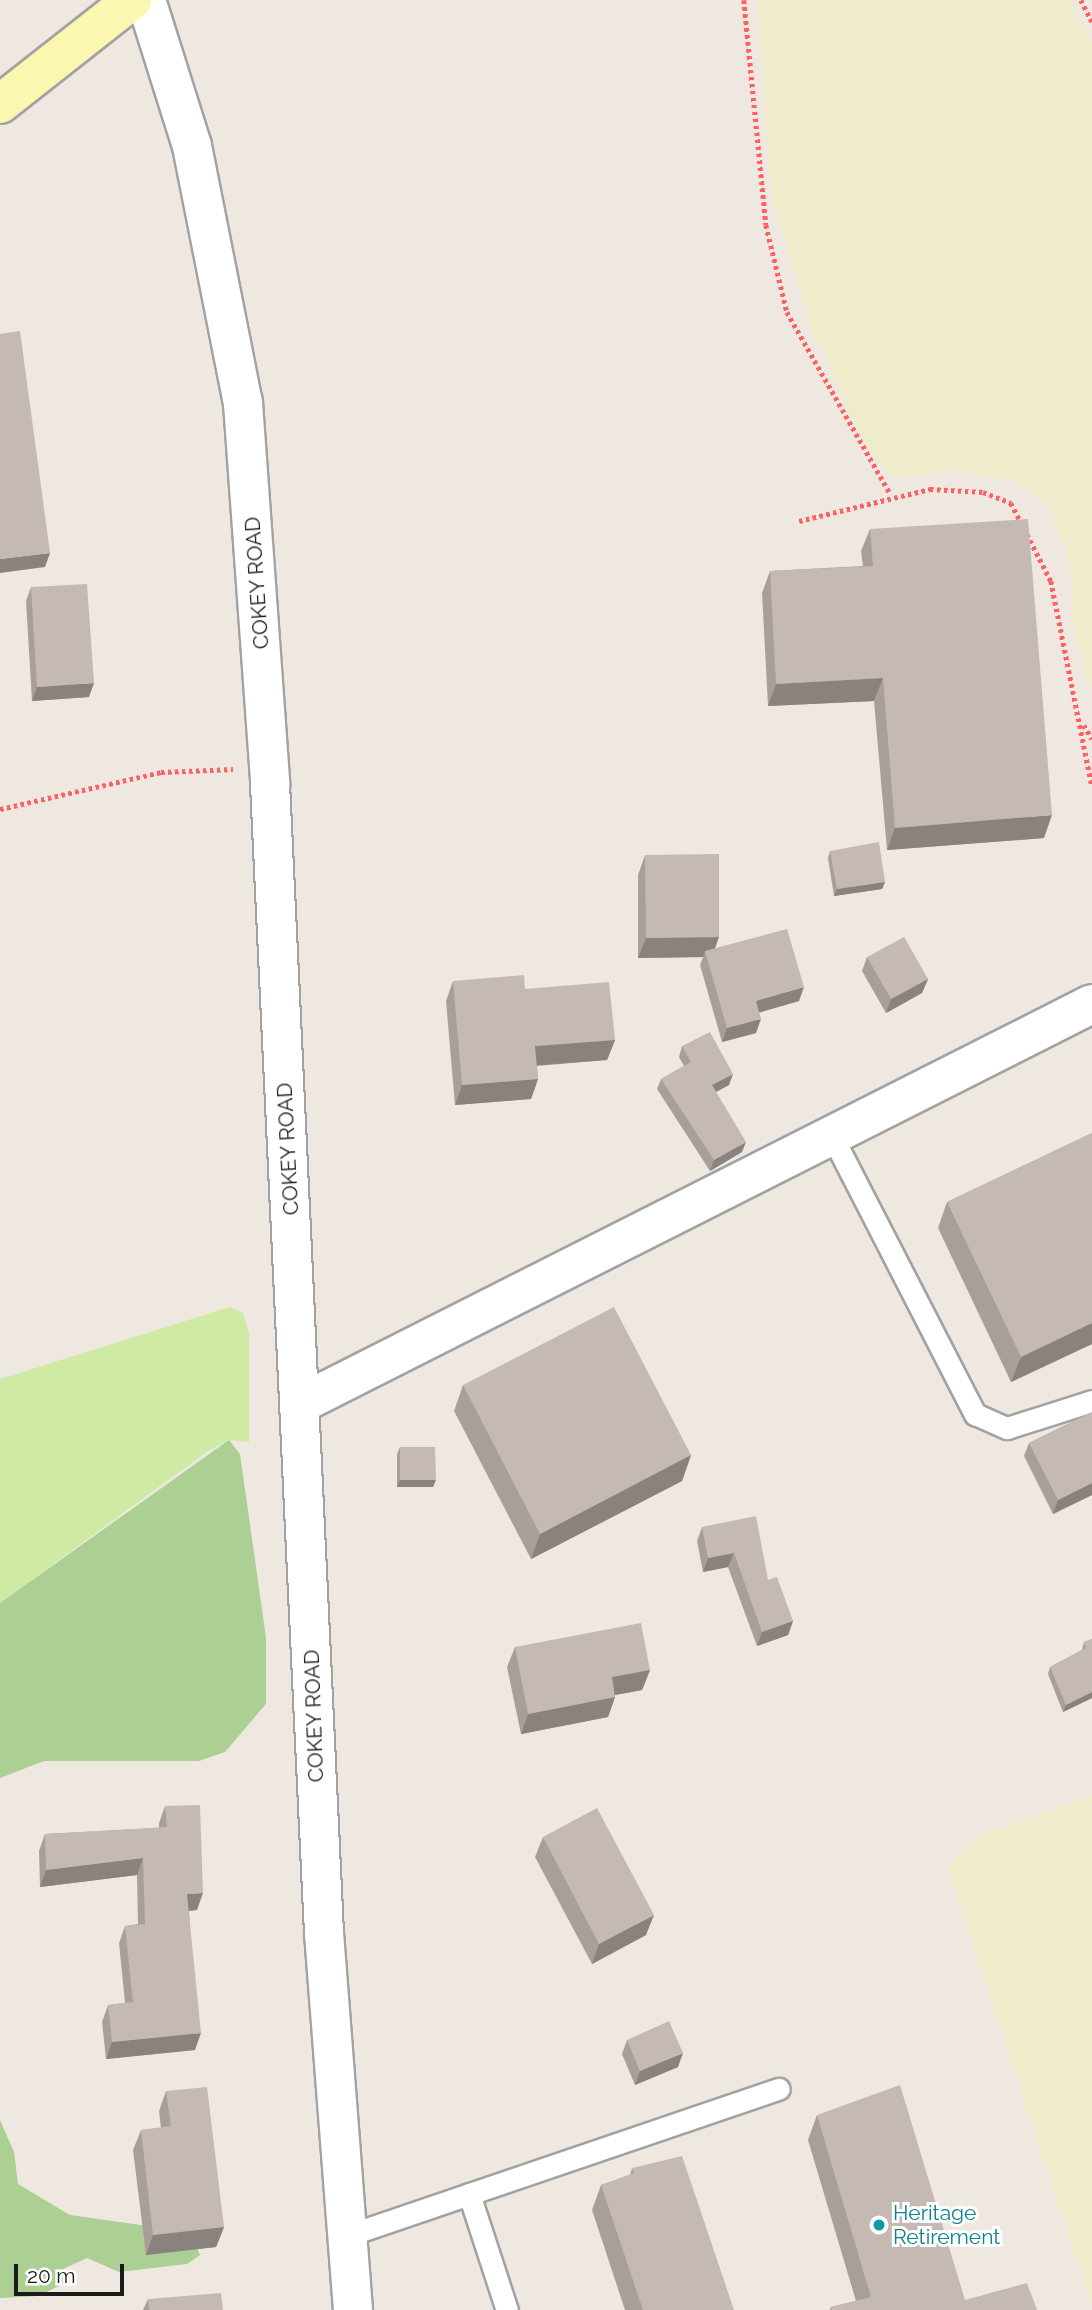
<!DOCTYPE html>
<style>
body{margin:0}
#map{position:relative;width:1092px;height:2310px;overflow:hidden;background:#eee8e0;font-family:Raleway,sans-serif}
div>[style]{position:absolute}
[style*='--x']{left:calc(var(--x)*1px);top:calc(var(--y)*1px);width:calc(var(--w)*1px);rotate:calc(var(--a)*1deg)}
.farmland>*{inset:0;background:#eeecca}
.grass>*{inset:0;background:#cfeba3}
.forest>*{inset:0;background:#accf93}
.path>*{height:4.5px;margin-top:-2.25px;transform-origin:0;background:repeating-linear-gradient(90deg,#ff6062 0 3.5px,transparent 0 7px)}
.roads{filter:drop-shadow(2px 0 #a2a2a2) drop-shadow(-2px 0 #a2a2a2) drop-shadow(0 2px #a2a2a2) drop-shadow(0 -2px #a2a2a2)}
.service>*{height:21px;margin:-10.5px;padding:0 10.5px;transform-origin:10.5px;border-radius:10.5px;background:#fff}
.minor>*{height:38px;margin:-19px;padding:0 19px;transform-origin:19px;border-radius:19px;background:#fff}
.tertiary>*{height:38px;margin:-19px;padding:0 19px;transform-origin:19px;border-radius:19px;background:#fff}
.secondary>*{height:38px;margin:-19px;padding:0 19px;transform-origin:19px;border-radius:19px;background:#fcf7b0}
.wall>*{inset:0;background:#a99f9a}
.shaded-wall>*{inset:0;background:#8a827d}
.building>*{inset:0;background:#c5b9b3}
.dots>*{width:19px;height:19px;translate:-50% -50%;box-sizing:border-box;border:4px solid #fff;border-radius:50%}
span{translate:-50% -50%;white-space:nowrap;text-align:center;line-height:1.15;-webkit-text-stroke:6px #fff;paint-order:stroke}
.street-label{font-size:21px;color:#1b1b1b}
.culture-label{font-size:21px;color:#0d838f}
.left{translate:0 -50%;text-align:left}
.scale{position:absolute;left:14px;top:2264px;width:110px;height:32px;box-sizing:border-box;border:4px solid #1b1b1b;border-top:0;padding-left:9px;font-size:21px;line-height:24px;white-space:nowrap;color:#1b1b1b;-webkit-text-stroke:5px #fff;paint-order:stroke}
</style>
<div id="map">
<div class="farmland">
<div style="clip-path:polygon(757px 0,1071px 0,1092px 43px,1092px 694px,1074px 630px,1070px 561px,1049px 506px,1010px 480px,951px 471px,893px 478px,864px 441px,811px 328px,771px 193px)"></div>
<div style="clip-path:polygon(1092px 1794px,1092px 2306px,947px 1867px,980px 1836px)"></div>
</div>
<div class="grass">
<div style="clip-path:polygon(230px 1307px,243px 1313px,249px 1333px,249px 1442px,229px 1440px,208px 1451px,0 1603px,0 1379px)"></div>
</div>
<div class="forest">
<div style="clip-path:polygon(229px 1440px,240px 1454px,266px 1638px,266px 1704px,225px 1752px,199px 1761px,44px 1761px,0 1778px,0 1603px)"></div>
<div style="clip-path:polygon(0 2120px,14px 2152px,18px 2184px,70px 2215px,190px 2232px,200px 2255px,187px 2264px,119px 2272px,87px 2258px,63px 2269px,65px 2283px,38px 2296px,0 2298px)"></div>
</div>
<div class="path">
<div style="--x:744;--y:0;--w:226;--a:84.4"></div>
<div style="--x:766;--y:225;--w:89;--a:76.4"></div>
<div style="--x:787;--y:312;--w:210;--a:60.4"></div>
<div style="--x:1081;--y:0;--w:25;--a:63"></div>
<div style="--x:799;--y:521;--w:135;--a:-13.7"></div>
<div style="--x:930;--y:489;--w:53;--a:3.2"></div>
<div style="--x:983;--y:492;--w:30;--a:21"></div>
<div style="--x:1011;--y:503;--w:88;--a:62.9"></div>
<div style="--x:1051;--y:581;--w:209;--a:78.7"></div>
<div style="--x:1084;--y:725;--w:16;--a:60"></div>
<div style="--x:0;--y:809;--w:165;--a:-12.9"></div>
<div style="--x:161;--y:772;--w:72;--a:-2.4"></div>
</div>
<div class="roads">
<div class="service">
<div style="--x:832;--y:1136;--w:313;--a:62.8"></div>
<div style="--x:975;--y:1414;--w:35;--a:24"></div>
<div style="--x:1007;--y:1428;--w:89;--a:-17.6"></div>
<div style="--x:469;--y:2194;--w:122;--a:71.9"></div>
<div style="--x:346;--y:2236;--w:457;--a:-18.8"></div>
</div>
<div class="minor">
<div style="--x:300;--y:1404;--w:887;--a:-26.8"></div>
</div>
<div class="tertiary">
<div style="--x:146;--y:0;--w:153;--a:72.5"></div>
<div style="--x:192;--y:146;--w:262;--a:78.8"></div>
<div style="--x:243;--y:403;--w:382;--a:85.9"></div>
<div style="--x:270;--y:784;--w:1150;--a:87.31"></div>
<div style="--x:324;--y:1933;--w:378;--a:85.6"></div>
</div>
<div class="secondary">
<div style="--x:0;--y:104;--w:168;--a:-38.2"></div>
</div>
</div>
<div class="wall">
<div style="clip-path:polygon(870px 529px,1044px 838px,887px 850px,874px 701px,768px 706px,762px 593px,770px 571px,863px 566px,861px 551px)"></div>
<div style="clip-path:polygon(31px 587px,89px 697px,32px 701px,26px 601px)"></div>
<div style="clip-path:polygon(830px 851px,885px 882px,882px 889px,834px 896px,828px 858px)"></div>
<div style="clip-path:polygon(645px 855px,715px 949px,799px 1001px,759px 1012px,756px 1033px,722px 1042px,700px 965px,703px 957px,638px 958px,638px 875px)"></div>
<div style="clip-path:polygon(867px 957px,928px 979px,922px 993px,886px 1013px,862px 971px)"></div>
<div style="clip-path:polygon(453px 981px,525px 989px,615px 1040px,607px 1060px,537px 1066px,538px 1079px,531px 1099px,455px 1105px,446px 1001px)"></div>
<div style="clip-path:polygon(682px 1046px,729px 1085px,716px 1092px,742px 1152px,710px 1171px,657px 1089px,661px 1079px,684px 1066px,679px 1057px)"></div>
<div style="clip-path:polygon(1092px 1133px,1092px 1344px,1011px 1382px,938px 1228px,947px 1202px)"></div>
<div style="clip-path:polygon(463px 1385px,691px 1455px,682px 1481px,531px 1559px,454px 1411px)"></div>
<div style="clip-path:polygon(1092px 1412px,1092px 1495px,1053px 1514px,1024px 1456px,1029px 1443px)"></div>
<div style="clip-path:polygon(400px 1447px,433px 1487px,397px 1487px,397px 1454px)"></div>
<div style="clip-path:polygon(702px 1527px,768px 1580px,793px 1621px,788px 1635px,757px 1646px,728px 1567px,703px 1572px,697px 1541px)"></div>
<div style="clip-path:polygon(1092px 1639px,1092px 1698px,1063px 1712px,1048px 1674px,1050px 1667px,1082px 1650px,1084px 1642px)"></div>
<div style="clip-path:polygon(515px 1647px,650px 1670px,642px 1690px,615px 1695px,615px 1697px,608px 1717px,521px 1734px,507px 1667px)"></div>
<div style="clip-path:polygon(165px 1806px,197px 1910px,189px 1911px,195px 2050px,106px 2059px,102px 2022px,108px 2005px,125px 2003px,119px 1943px,125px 1926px,138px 1924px,137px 1875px,40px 1887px,39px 1851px,45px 1834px,159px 1828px,159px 1823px)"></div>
<div style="clip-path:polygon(543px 1837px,646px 1935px,592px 1964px,535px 1857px)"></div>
<div style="clip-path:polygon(627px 2040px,678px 2067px,635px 2085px,622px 2054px)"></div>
<div style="clip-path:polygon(166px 2091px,224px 2227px,216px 2247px,146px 2255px,133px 2150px,141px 2130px,161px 2128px,159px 2111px)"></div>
<div style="clip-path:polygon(817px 2115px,965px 2300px,1037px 2310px,830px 2310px,831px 2307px,856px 2301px,808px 2140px)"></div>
<div style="clip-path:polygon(632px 2168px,734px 2310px,625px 2310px,592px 2210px,601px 2185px,630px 2175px)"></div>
<div style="clip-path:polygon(148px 2299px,223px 2310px,143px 2310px)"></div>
</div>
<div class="shaded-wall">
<div style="clip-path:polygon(50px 553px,45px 567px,0 573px,0 559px)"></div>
<div style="clip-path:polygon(883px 678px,874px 701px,768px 706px,776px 684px)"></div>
<div style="clip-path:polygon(94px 683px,89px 697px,32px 701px,37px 687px)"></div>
<div style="clip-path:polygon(1052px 815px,1044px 838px,887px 850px,895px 828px)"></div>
<div style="clip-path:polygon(885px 882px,882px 889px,834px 896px,837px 889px)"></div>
<div style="clip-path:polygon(719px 937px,712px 957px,705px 951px,703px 957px,638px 958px,646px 938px)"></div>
<div style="clip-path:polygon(928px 979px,922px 993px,886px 1013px,891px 999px)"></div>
<div style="clip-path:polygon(804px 987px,799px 1001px,751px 1015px,756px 1001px)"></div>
<div style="clip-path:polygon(761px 1019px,756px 1033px,722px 1042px,727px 1028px)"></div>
<div style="clip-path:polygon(615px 1040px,607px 1060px,527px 1066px,535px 1046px)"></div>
<div style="clip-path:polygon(733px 1074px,729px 1085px,708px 1096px,712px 1085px)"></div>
<div style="clip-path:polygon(538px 1079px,531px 1099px,455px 1105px,462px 1085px)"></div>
<div style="clip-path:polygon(746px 1142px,742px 1152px,710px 1171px,714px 1160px)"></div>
<div style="clip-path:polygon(1092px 1323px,1092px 1344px,1011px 1382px,1021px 1357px)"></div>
<div style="clip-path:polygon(691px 1455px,682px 1481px,531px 1559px,540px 1534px)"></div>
<div style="clip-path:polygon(400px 1480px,436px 1480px,433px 1487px,397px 1487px)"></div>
<div style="clip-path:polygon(1092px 1483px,1092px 1495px,1053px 1514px,1058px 1500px)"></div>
<div style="clip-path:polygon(734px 1553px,728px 1567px,703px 1572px,708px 1558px)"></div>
<div style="clip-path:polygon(793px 1621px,788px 1635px,757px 1646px,762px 1632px)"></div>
<div style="clip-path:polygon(650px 1670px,642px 1690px,604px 1697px,612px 1677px)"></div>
<div style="clip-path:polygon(1092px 1692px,1092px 1698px,1063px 1712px,1066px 1705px)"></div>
<div style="clip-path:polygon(615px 1697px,608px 1717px,521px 1734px,528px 1714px)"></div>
<div style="clip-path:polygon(143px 1858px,137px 1875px,40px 1887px,46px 1870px)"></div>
<div style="clip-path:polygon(203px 1893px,197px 1910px,181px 1911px,187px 1894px)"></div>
<div style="clip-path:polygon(654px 1915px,646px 1935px,592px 1964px,599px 1944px)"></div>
<div style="clip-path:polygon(201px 2033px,195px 2050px,106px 2059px,112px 2042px)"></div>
<div style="clip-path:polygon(683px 2053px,678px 2067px,635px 2085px,640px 2071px)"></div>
<div style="clip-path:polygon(224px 2227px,216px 2247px,146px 2255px,153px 2235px)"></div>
</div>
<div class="building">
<div style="clip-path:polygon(20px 331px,50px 553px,0 559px,0 334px)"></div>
<div style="clip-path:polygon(1028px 519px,1052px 815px,895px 828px,883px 678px,776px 684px,770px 571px,873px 566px,870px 529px)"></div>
<div style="clip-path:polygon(87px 584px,94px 683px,37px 687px,31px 587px)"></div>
<div style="clip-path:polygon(879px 842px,885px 882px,837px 889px,830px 851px)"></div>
<div style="clip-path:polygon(719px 854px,719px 937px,646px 938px,645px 855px)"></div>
<div style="clip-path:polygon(787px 929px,804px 987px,756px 1001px,761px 1019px,727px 1028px,705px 951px)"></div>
<div style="clip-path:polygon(904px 937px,928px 979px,891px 999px,867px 957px)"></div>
<div style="clip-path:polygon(524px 975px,525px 989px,609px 982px,615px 1040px,535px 1046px,538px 1079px,462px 1085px,453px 981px)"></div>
<div style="clip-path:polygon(710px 1032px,733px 1074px,712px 1085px,746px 1142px,714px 1160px,661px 1079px,691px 1062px,682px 1046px)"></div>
<div style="clip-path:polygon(1092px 1133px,1092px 1323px,1021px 1357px,947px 1202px)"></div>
<div style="clip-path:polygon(614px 1307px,691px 1455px,540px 1534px,463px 1385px)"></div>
<div style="clip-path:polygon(1092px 1412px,1092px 1483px,1058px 1500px,1029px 1443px)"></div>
<div style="clip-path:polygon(400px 1447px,435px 1447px,436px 1480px,400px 1480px)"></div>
<div style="clip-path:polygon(756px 1516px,768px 1580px,777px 1577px,793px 1621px,762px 1632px,734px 1553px,708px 1558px,702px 1527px)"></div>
<div style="clip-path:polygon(641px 1623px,650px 1670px,612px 1677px,615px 1697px,528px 1714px,515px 1647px)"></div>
<div style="clip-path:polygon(1092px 1639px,1092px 1692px,1066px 1705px,1050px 1667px,1086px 1648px,1084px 1642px)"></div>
<div style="clip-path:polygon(200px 1805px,203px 1893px,187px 1894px,201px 2033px,112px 2042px,108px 2005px,133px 2002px,125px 1926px,145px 1924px,143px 1858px,46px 1870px,45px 1834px,167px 1827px,165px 1806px)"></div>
<div style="clip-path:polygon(597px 1808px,654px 1915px,599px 1944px,543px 1837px)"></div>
<div style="clip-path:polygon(669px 2021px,683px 2053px,640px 2071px,627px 2040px)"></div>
<div style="clip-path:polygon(900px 2085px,965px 2300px,1027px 2283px,1037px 2310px,832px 2310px,831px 2307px,871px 2297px,817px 2115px)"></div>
<div style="clip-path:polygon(207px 2087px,224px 2227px,153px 2235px,141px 2130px,171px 2126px,166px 2091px)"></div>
<div style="clip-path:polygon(682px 2156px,734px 2310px,643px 2310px,601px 2185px,634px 2173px,632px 2168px)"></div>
<div style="clip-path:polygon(221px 2293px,223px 2310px,149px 2310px,148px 2299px)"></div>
</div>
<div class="dots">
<div style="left:879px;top:2225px;background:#0f9aa8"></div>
</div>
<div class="street-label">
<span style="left:257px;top:583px;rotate:-94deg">COKEY ROAD</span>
<span style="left:288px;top:1149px;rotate:-93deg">COKEY ROAD</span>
<span style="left:314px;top:1716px;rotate:-92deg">COKEY ROAD</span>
</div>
<div class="culture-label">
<span class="left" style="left:893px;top:2225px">Heritage<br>Retirement</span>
</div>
<div class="scale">20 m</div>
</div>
